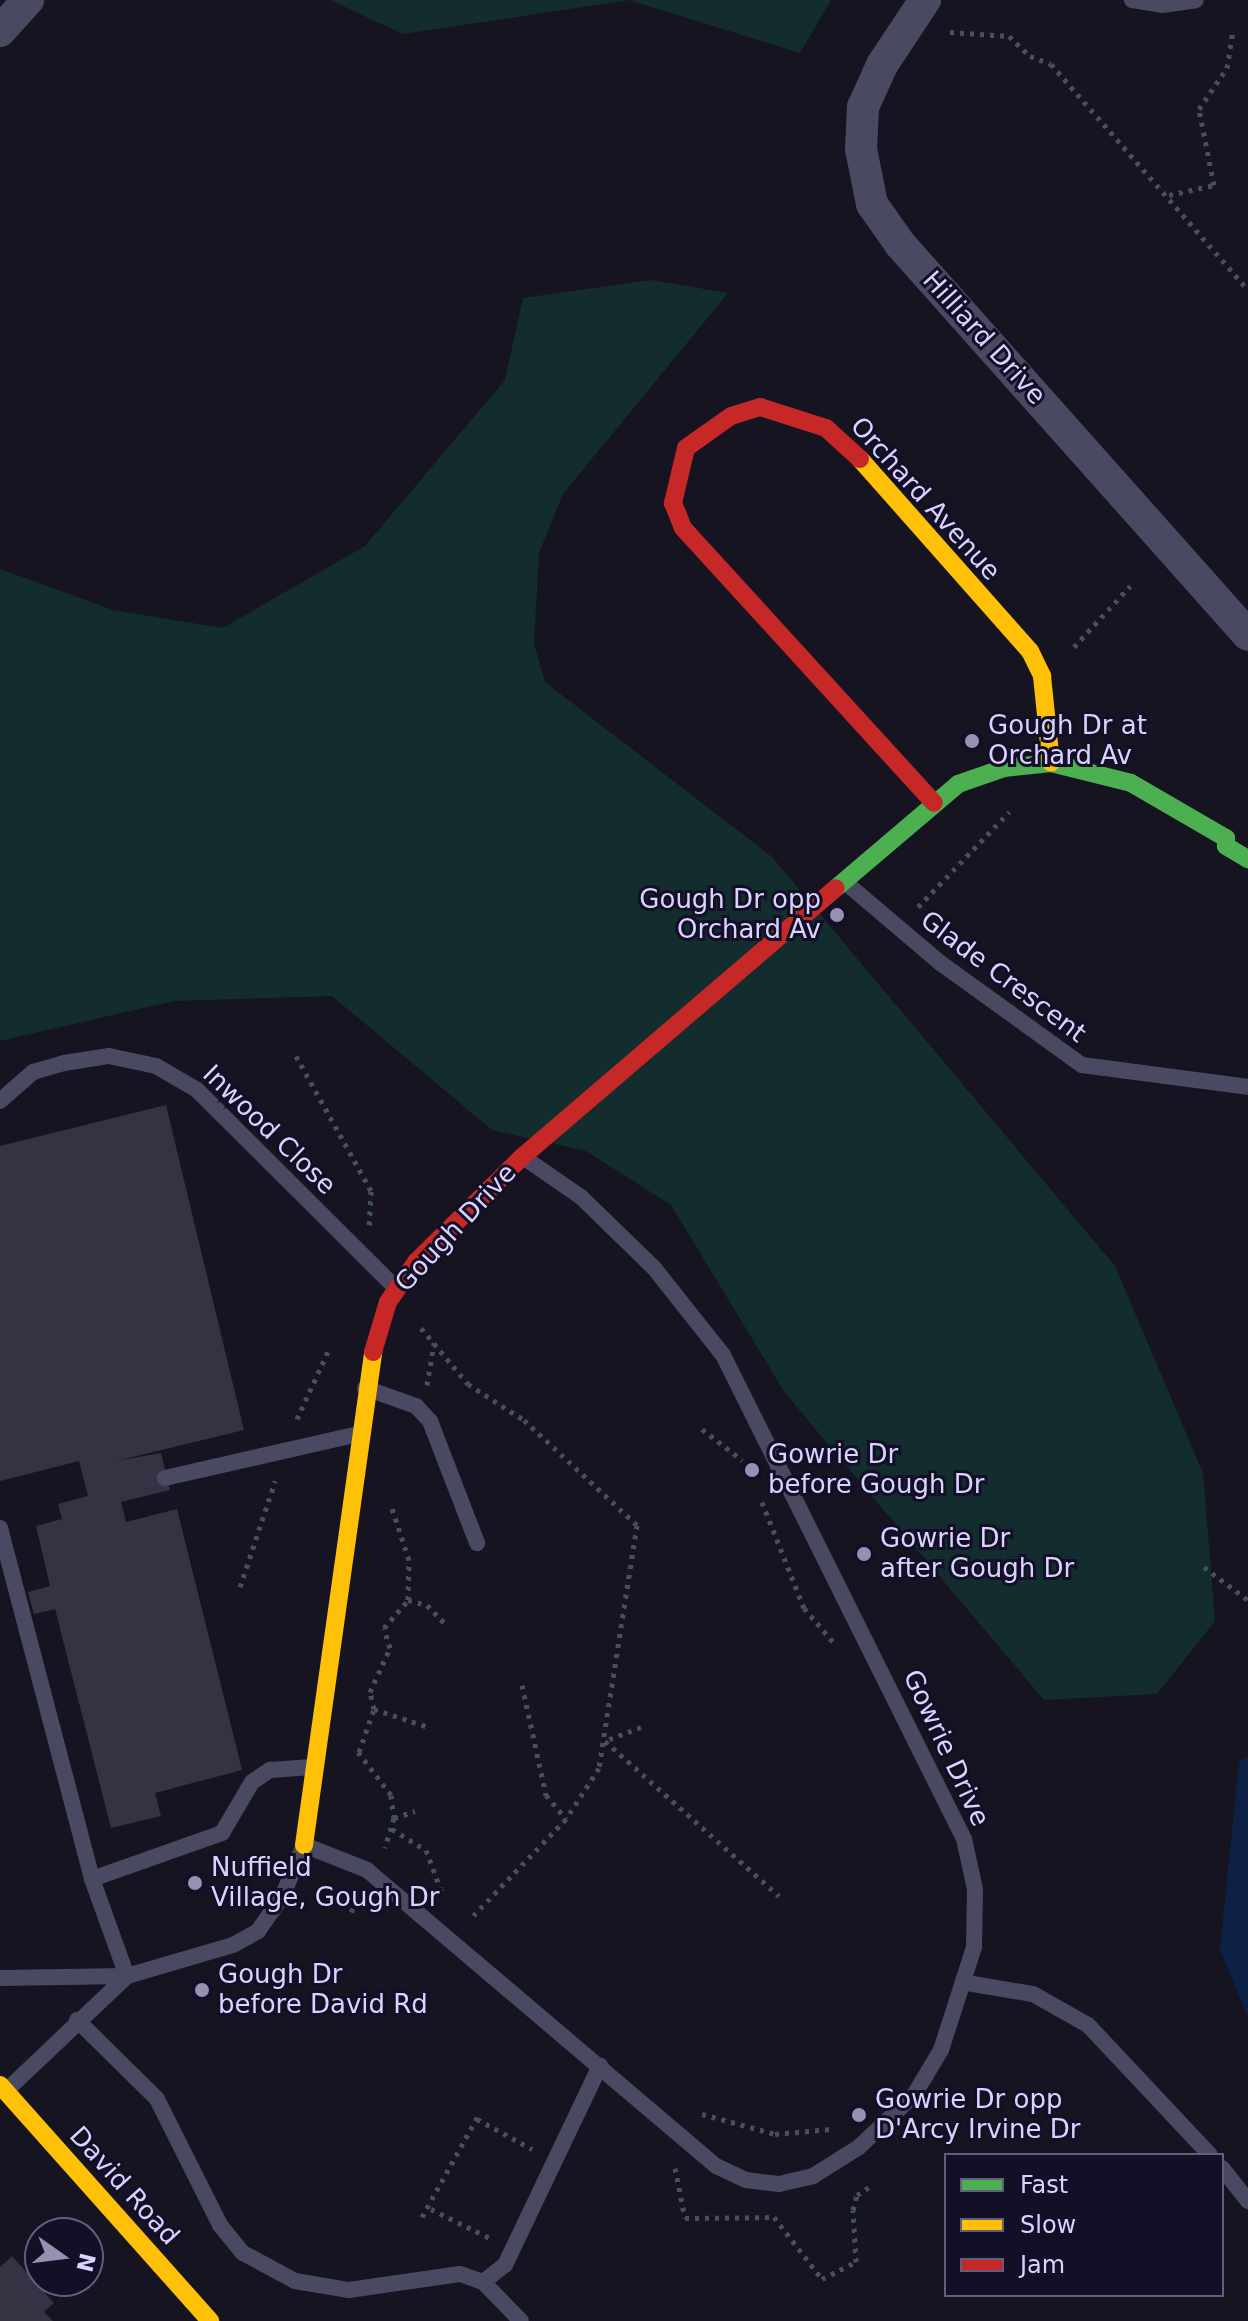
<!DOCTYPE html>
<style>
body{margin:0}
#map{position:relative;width:1248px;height:2321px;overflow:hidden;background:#161421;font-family:"DejaVu Sans",sans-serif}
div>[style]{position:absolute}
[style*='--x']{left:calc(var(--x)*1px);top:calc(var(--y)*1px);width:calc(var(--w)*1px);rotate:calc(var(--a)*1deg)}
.green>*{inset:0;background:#132c2d}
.water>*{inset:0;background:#0d2144}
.building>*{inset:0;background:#343243}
.path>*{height:5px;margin-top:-2.5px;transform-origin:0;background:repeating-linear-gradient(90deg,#44505f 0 4px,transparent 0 10px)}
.lane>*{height:16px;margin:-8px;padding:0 8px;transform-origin:8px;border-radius:8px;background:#4a4962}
.street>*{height:32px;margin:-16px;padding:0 16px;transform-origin:16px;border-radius:16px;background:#4a4962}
.fast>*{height:18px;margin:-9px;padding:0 9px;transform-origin:9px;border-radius:9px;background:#4caf50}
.slow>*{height:18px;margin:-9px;padding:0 9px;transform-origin:9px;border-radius:9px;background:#ffc107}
.jam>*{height:18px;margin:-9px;padding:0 9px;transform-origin:9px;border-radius:9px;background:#c62828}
.dots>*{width:22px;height:22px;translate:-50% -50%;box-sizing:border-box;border:4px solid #130f26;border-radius:50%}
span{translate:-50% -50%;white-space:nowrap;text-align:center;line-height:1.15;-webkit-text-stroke:6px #130f26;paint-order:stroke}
.street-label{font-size:26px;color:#d9d4ff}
.poi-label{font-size:26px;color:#d9d4ff}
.left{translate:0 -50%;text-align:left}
.right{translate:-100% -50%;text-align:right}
.legend{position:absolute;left:944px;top:2153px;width:280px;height:144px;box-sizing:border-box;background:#130f26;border:2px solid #625e7d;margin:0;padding:10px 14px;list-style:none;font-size:24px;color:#d9d4ff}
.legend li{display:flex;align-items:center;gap:16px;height:40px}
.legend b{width:40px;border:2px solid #625e7d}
.north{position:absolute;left:24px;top:2217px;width:80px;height:80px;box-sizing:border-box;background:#130f26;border:2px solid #625e7d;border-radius:50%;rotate:104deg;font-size:22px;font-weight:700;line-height:32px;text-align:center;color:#d9d4ff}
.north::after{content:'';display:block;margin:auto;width:28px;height:36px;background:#9591b1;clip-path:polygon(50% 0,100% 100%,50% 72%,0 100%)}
</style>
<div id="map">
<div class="green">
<div style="clip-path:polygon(330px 0,831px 0,800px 53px,629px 0,403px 34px)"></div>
<div style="clip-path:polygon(651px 280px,728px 293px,563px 494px,539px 553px,534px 644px,545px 682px,772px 857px,1115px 1266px,1203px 1473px,1215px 1621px,1157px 1694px,1044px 1700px,785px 1393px,671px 1205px,586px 1151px,492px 1130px,332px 996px,174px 1001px,0 1041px,0 569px,113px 610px,223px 628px,365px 546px,505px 380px,523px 298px)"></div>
</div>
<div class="water">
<div style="clip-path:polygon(1248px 1756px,1248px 2017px,1220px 1950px,1239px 1761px)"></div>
</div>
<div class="building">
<div style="clip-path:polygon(166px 1105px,244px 1430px,116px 1461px,161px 1453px,170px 1490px,121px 1502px,126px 1522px,177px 1509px,242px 1770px,155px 1793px,161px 1816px,111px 1828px,55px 1609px,34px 1614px,28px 1592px,50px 1586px,36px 1526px,62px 1519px,58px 1504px,88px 1496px,79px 1461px,0 1481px,0 1146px)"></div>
<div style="clip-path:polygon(12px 2256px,54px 2303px,44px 2312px,53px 2321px,0 2321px,0 2267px)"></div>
</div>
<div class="path">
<div style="--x:950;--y:32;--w:59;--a:3.9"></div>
<div style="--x:1009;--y:36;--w:29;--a:44"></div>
<div style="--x:1030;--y:56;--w:22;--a:21"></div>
<div style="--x:1051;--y:64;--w:300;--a:48.9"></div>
<div style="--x:1169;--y:195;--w:46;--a:-12.5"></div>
<div style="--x:1214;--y:185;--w:77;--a:-101.2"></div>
<div style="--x:1199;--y:109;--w:50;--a:-55.7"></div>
<div style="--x:1227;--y:68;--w:38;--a:-81"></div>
<div style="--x:1074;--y:647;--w:83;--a:-47.4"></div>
<div style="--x:918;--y:907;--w:132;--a:-46.2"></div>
<div style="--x:296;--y:1056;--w:154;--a:60.9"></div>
<div style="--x:371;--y:1191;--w:35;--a:93"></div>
<div style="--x:421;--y:1328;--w:73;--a:50"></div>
<div style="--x:468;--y:1384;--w:67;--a:32.7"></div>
<div style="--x:524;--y:1420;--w:154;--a:42.9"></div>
<div style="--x:637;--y:1525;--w:246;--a:98.9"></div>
<div style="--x:599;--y:1768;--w:61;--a:122.9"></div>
<div style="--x:566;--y:1819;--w:137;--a:133.8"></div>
<div style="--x:427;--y:1385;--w:43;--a:-80.5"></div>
<div style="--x:297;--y:1419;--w:77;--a:-65.4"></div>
<div style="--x:702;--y:1429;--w:51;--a:37.8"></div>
<div style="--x:762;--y:1502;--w:114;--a:68.4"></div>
<div style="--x:804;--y:1608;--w:48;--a:49.3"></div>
<div style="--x:1204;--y:1567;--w:55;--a:36.9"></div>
<div style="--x:240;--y:1587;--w:112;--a:-71.7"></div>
<div style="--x:408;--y:1600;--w:20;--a:15"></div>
<div style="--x:427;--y:1605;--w:29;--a:46"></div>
<div style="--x:522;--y:1685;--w:113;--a:77.7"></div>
<div style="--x:546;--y:1795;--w:31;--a:50"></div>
<div style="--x:374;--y:1709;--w:60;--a:18.4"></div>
<div style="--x:641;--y:1727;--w:39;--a:159"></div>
<div style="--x:605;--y:1741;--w:233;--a:41.7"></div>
<div style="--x:358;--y:1752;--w:54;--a:52.5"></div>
<div style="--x:391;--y:1795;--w:23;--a:83"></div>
<div style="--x:394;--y:1818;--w:31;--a:107"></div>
<div style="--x:359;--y:1752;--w:46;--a:-70.8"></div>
<div style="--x:374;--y:1709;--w:17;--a:-103"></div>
<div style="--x:370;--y:1692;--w:48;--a:-65.6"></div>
<div style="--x:390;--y:1648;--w:21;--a:-107"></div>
<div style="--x:384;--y:1628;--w:37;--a:-49"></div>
<div style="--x:408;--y:1600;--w:40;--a:-88.6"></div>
<div style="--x:409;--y:1560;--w:55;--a:-108.1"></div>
<div style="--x:394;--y:1818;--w:22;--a:-18"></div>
<div style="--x:392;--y:1829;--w:40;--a:32"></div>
<div style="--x:426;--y:1850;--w:46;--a:69.6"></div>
<div style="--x:351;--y:1912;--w:18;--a:-61"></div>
<div style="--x:702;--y:2114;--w:76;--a:15.3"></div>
<div style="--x:775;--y:2134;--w:56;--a:-5.1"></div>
<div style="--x:477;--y:2119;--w:63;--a:28.6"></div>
<div style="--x:675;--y:2168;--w:51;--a:78.7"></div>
<div style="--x:685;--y:2218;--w:89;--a:-0.6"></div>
<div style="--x:774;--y:2217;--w:78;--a:52.3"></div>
<div style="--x:822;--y:2279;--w:38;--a:-27"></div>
<div style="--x:856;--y:2262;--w:52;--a:-93.3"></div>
<div style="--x:853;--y:2210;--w:16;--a:-75"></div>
<div style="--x:857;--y:2195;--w:17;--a:-33"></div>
<div style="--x:431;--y:2209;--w:66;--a:26.2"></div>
<div style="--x:422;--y:2217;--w:118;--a:-61"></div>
</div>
<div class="lane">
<div style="--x:1132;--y:0;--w:30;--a:9"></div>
<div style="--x:1162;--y:5;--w:34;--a:-8"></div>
<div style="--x:846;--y:883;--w:122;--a:40.3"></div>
<div style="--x:939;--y:962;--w:176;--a:35.8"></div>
<div style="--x:1082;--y:1065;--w:167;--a:7.5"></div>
<div style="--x:0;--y:1101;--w:44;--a:-41.3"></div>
<div style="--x:33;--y:1072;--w:32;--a:-16"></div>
<div style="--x:64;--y:1063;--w:46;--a:-8.8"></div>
<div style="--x:109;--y:1056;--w:48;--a:12"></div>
<div style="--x:156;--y:1066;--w:48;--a:30.3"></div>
<div style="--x:197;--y:1090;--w:281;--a:44.9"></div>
<div style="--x:365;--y:1388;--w:54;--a:19.4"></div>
<div style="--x:416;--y:1406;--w:21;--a:47"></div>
<div style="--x:430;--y:1421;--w:131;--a:68.9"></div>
<div style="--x:165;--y:1478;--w:194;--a:-12.8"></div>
<div style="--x:0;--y:1528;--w:363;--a:75.3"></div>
<div style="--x:92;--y:1879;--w:103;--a:70.2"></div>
<div style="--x:92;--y:1879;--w:138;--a:-19.5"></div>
<div style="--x:222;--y:1833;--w:59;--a:-59.5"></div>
<div style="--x:252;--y:1782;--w:22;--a:-34"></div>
<div style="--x:270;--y:1770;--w:42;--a:-4.1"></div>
<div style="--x:0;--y:1978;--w:127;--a:-0.9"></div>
<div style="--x:967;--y:1983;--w:67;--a:9.5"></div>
<div style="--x:1033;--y:1994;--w:63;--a:29.4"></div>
<div style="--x:1088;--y:2025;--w:178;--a:46.8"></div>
<div style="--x:77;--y:2020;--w:112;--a:44.6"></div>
<div style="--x:157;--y:2099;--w:141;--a:63.4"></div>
<div style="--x:220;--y:2225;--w:36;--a:51"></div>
<div style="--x:243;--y:2253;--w:59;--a:28.3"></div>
<div style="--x:295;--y:2281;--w:55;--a:9.5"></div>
<div style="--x:349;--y:2290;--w:112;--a:-8.2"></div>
<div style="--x:460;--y:2274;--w:24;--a:19"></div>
<div style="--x:483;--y:2282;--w:54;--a:45.7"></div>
<div style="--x:8;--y:2089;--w:164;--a:-43.5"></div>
<div style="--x:127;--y:1976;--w:110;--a:-16.3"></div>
<div style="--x:233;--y:1945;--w:29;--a:-29"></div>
<div style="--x:258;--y:1931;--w:42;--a:-54.8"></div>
<div style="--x:282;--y:1897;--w:56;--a:-67.1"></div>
<div style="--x:304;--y:1845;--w:68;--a:21.6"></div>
<div style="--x:367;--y:1870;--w:458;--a:40.3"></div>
<div style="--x:716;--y:2166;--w:33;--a:25"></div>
<div style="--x:746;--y:2180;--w:33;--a:7"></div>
<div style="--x:779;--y:2184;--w:35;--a:-13"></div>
<div style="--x:813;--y:2176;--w:54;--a:-32.2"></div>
<div style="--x:859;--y:2147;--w:76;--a:-43.4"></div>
<div style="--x:914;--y:2095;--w:52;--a:-59"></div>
<div style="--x:941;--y:2050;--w:108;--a:-72.2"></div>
<div style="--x:974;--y:1947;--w:58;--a:-89"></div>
<div style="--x:975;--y:1889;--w:51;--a:-102.4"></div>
<div style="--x:964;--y:1839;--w:541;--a:-116.47"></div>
<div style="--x:723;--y:1355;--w:111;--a:-128.4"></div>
<div style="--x:654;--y:1268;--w:102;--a:-135.8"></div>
<div style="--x:581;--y:1197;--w:70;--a:-145.4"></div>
<div style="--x:1222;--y:2168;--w:42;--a:51.8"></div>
<div style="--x:483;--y:2282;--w:28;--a:-38"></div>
<div style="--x:505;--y:2265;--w:221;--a:-64.5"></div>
</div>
<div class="street">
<div style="--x:925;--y:0;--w:78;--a:123.5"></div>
<div style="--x:882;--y:65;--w:46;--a:114.3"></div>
<div style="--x:863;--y:107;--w:42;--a:92.7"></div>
<div style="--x:861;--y:149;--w:56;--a:78.7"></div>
<div style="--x:872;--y:204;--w:49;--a:55"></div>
<div style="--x:900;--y:244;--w:523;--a:48.33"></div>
<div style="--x:0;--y:31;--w:42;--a:-47.9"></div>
</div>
<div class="fast">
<div style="--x:836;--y:888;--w:160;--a:-40.4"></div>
<div style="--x:958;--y:784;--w:49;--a:-19.2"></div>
<div style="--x:1004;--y:768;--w:47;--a:-6.1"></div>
<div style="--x:1051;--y:763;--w:82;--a:14"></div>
<div style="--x:1131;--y:783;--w:110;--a:30.1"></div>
<div style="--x:1226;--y:838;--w:8;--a:90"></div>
<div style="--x:1226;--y:846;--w:26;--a:31"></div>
</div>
<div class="slow">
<div style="--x:860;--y:459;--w:256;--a:48.5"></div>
<div style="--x:1030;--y:651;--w:28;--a:64"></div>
<div style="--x:1042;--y:676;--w:87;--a:84.1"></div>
<div style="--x:304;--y:1845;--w:498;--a:-82"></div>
<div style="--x:0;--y:2085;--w:316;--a:48.3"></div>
</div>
<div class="jam">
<div style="--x:860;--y:459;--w:46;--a:-137.6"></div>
<div style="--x:826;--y:428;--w:69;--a:-162.3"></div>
<div style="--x:760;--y:407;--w:30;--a:163"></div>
<div style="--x:731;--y:416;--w:55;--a:144.6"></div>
<div style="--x:686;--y:448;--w:57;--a:103.3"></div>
<div style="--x:673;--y:503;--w:27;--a:68"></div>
<div style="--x:683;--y:528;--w:372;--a:47.6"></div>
<div style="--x:373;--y:1352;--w:52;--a:-73.3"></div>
<div style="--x:388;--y:1302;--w:49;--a:-55"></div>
<div style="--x:416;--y:1262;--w:149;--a:-44.7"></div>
<div style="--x:522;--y:1157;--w:413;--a:-40.6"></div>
</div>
<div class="dots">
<div style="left:972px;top:741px;background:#9591b1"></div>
<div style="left:837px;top:915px;background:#9591b1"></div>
<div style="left:752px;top:1470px;background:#9591b1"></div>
<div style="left:864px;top:1554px;background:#9591b1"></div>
<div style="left:195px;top:1883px;background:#9591b1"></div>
<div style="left:202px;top:1990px;background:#9591b1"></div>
<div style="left:859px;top:2115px;background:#9591b1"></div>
</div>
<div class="street-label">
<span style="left:984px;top:338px;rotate:48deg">Hilliard Drive</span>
<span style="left:925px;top:499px;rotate:48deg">Orchard Avenue</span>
<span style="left:1003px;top:977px;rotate:37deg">Glade Crescent</span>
<span style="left:269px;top:1130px;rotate:44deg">Inwood Close</span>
<span style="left:456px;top:1228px;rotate:-47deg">Gough Drive</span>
<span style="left:946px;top:1748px;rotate:65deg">Gowrie Drive</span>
<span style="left:124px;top:2186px;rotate:48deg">David Road</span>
</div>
<div class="poi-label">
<span class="left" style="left:988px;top:741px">Gough Dr at<br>Orchard Av</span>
<span class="right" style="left:821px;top:915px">Gough Dr opp<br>Orchard Av</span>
<span class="left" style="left:768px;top:1470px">Gowrie Dr<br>before Gough Dr</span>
<span class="left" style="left:880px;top:1554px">Gowrie Dr<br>after Gough Dr</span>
<span class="left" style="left:211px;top:1883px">Nuffield<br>Village, Gough Dr</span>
<span class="left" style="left:218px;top:1990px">Gough Dr<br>before David Rd</span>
<span class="left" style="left:875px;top:2115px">Gowrie Dr opp<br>D'Arcy Irvine Dr</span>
</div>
<ul class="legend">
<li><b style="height:10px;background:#4caf50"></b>Fast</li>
<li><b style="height:10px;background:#ffc107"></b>Slow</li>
<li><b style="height:10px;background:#c62828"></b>Jam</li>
</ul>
<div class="north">N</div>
</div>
